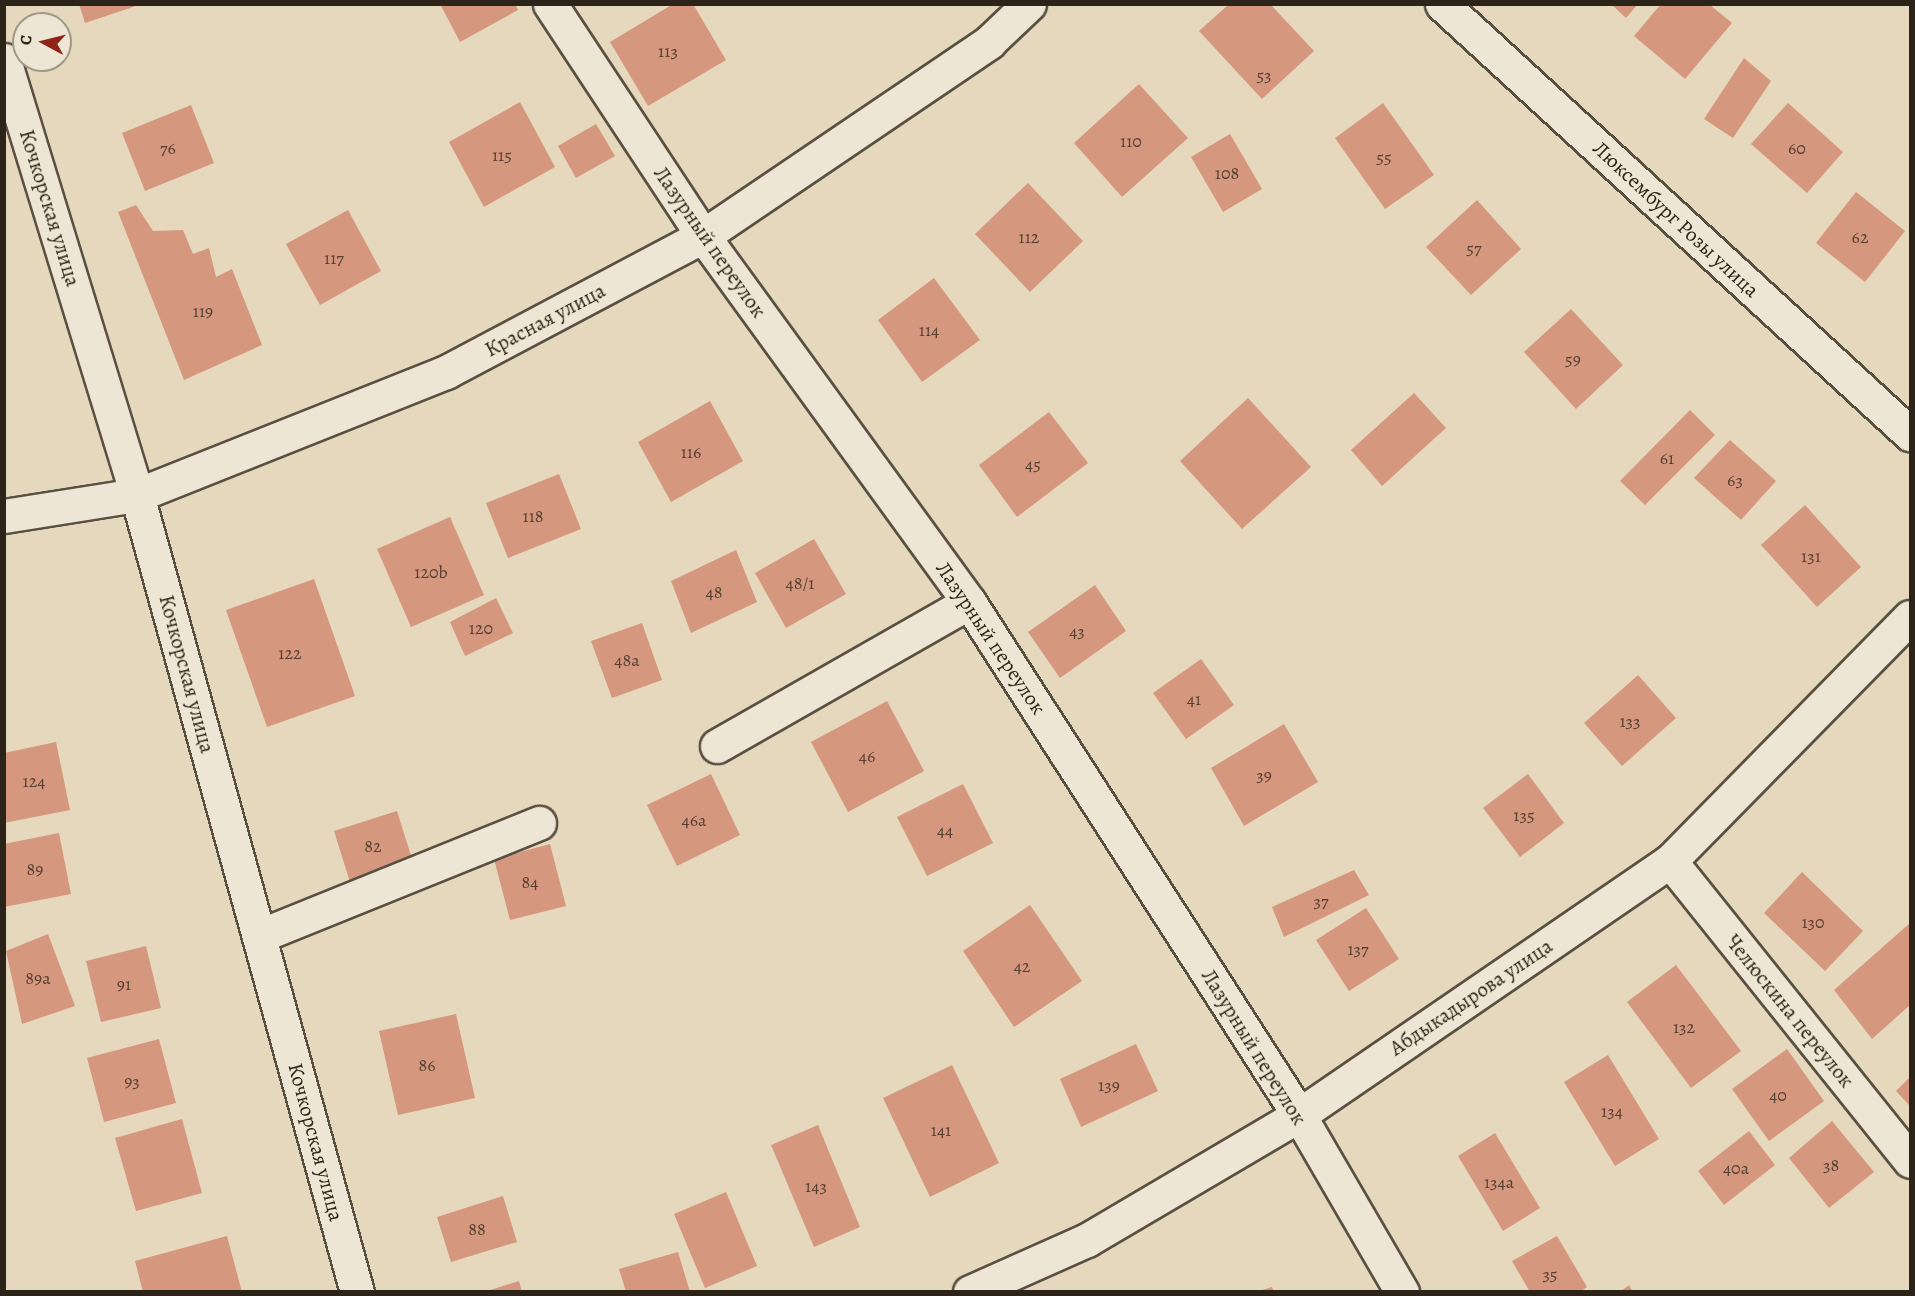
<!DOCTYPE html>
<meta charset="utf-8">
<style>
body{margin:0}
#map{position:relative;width:1915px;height:1296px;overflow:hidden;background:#e5d8bd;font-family:Alegreya,serif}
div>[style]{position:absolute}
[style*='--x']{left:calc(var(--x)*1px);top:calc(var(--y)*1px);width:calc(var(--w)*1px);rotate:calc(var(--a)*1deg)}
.building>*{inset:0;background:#d6977f}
.roads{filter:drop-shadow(2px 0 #5a5042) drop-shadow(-2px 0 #5a5042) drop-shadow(0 2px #5a5042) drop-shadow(0 -2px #5a5042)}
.minor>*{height:33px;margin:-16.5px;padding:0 16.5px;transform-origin:16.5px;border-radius:16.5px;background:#eee6d4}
span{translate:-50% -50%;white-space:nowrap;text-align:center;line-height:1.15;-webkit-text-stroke:5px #eee6d4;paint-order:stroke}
.number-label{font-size:18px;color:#564032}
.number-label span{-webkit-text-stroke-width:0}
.street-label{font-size:21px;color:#2c2319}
.frame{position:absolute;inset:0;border:6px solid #2c2319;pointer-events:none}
.north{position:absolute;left:12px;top:12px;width:60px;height:60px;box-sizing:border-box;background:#eee6d4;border:2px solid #a09889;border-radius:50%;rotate:277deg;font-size:16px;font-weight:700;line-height:24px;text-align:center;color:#2c2319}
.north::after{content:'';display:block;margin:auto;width:21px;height:27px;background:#8f2418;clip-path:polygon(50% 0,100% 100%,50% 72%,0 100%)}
</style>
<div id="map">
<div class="building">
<div style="clip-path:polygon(79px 4px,139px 4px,139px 5px,85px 23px)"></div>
<div style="clip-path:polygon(440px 4px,515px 4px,518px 10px,460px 42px)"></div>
<div style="clip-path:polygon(673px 4px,693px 4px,726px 60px,648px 106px,610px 42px)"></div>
<div style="clip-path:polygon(1611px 4px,1638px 4px,1626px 18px)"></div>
<div style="clip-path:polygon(1661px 4px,1709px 4px,1732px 23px,1685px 79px,1634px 36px)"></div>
<div style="clip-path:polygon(1228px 5px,1271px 5px,1314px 51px,1262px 99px,1199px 31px)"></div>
<div style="clip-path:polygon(1744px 58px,1771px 81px,1733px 138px,1704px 119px)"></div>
<div style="clip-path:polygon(1139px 84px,1188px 138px,1122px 197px,1074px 143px)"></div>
<div style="clip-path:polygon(520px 102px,555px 167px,484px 207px,449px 142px)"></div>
<div style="clip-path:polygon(1383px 103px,1434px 175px,1385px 209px,1335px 138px)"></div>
<div style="clip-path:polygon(1788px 103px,1843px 152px,1807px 193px,1751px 144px)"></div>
<div style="clip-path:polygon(191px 105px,214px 163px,145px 191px,122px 133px)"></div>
<div style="clip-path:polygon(596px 124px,615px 156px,576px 178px,558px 146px)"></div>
<div style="clip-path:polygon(1230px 134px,1262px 189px,1223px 212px,1191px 157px)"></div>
<div style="clip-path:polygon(1028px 183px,1083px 241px,1030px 292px,975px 234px)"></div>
<div style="clip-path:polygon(1856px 192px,1905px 231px,1865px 282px,1816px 243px)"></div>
<div style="clip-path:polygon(1477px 200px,1521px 249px,1471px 295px,1426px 247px)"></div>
<div style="clip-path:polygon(136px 205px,153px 231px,183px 230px,193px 254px,209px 248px,216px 277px,232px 269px,262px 345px,184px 380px,118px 212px)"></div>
<div style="clip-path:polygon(348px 210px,381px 271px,320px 305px,286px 244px)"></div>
<div style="clip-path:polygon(934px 278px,980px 340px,922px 382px,878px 320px)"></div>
<div style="clip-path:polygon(1571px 309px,1623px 365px,1576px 409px,1524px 352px)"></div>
<div style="clip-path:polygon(1414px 393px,1446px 428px,1382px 486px,1351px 450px)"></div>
<div style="clip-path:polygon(1248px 398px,1311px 467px,1242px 529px,1180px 461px)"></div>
<div style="clip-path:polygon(710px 401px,743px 461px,671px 502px,638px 442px)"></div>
<div style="clip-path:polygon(1690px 410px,1715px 435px,1645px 505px,1620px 481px)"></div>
<div style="clip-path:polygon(1049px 412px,1088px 463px,1017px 517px,979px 465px)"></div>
<div style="clip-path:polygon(1730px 440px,1776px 481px,1741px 520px,1694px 478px)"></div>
<div style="clip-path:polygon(559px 474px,581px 529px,508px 558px,486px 503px)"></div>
<div style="clip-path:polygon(1805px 505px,1861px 567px,1817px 607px,1761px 545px)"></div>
<div style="clip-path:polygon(450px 517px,484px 595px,411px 627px,377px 549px)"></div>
<div style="clip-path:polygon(814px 539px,846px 594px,786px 628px,755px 573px)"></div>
<div style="clip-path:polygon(736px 550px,757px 602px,691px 633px,671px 581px)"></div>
<div style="clip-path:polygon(314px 579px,355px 696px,267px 727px,226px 610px)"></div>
<div style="clip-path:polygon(1095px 585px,1126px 631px,1060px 678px,1028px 632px)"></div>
<div style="clip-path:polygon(496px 598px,513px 633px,465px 656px,450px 622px)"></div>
<div style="clip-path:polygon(642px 623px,662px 680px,612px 698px,591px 641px)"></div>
<div style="clip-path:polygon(1201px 659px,1234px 705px,1186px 739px,1153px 693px)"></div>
<div style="clip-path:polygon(1638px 675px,1676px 718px,1622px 766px,1584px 723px)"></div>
<div style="clip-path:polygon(887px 701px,924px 771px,848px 812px,811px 742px)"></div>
<div style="clip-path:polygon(1284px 724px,1318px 782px,1244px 826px,1211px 768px)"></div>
<div style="clip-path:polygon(56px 742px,70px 810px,4px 823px,4px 753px)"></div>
<div style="clip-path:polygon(711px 774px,740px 835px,677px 866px,647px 805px)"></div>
<div style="clip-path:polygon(1528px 774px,1564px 823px,1520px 857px,1483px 808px)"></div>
<div style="clip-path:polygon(963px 784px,993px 843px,927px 876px,897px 817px)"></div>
<div style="clip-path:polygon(397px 811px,413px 862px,350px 882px,334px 831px)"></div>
<div style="clip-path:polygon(59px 833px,71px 894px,4px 907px,4px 844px)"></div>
<div style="clip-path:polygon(550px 844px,566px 906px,510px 920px,494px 859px)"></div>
<div style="clip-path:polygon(1354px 870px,1369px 895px,1284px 937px,1272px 907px)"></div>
<div style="clip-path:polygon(1802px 872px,1863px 931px,1825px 971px,1764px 913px)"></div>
<div style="clip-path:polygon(1030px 905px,1082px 981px,1014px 1027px,963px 951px)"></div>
<div style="clip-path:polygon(1366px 908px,1399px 959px,1349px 991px,1316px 940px)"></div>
<div style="clip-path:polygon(1910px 923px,1910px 1005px,1872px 1039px,1834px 990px)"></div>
<div style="clip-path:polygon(48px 934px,75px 1006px,22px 1024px,6px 951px)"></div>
<div style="clip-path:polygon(146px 946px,161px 1008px,101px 1022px,86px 961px)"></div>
<div style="clip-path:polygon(1676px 965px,1741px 1051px,1691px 1088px,1627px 1002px)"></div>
<div style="clip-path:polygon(456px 1014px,475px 1098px,398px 1115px,379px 1031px)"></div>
<div style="clip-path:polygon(159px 1039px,176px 1103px,104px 1122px,87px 1058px)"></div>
<div style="clip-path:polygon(1136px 1044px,1158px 1091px,1081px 1127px,1060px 1079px)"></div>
<div style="clip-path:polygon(1787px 1049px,1824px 1101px,1769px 1141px,1732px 1089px)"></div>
<div style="clip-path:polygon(1608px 1055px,1659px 1139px,1615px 1166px,1564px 1082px)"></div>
<div style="clip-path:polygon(952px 1065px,999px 1163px,930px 1197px,883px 1098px)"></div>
<div style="clip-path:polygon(1910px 1077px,1910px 1106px,1896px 1091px)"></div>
<div style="clip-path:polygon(182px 1119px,202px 1193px,136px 1211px,115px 1138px)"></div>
<div style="clip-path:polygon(1832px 1121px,1874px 1172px,1829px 1208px,1789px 1158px)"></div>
<div style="clip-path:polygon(818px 1125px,860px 1227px,814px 1247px,771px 1145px)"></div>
<div style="clip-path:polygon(1749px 1131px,1775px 1165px,1724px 1205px,1698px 1171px)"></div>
<div style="clip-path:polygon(1495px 1133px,1540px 1208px,1503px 1231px,1458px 1156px)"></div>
<div style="clip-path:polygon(726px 1192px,757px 1266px,705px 1288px,674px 1214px)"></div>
<div style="clip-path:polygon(503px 1196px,517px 1242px,451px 1262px,437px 1217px)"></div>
<div style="clip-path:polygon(227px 1236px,242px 1292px,143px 1292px,135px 1261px)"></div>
<div style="clip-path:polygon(1557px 1236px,1587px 1287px,1580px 1292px,1530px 1292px,1512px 1261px)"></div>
<div style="clip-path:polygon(678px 1252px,690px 1292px,626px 1292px,619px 1269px)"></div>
<div style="clip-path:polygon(519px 1281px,522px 1292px,487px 1292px,487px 1291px)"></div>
<div style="clip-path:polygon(1629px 1285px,1633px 1292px,1620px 1292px)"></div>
<div style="clip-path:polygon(1272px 1287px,1274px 1292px,1259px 1292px,1259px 1291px)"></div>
</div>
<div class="roads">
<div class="minor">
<div style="--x:550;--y:4;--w:278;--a:56.6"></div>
<div style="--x:703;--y:236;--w:452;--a:54"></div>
<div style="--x:969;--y:602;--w:610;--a:57.25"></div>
<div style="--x:1299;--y:1115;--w:205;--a:59.8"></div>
<div style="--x:1442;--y:4;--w:636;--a:42.58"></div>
<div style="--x:4;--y:60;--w:455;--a:73"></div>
<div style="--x:137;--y:495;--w:827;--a:74.57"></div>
<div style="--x:4;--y:516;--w:135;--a:-9"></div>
<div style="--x:137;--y:495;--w:333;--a:-21.7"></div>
<div style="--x:446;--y:372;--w:291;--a:-27.9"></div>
<div style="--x:703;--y:236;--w:346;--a:-34.1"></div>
<div style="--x:989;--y:42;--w:55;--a:-43.5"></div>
<div style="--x:717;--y:746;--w:290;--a:-29.7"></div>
<div style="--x:1670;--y:861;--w:384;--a:51.3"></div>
<div style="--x:259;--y:936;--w:302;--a:-22"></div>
<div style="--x:970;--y:1292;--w:128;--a:-24"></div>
<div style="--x:1087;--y:1240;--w:246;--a:-30.5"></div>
<div style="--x:1299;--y:1115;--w:450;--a:-34.4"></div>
<div style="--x:1670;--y:861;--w:342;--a:-45.5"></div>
</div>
</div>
<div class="number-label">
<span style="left:668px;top:51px">113</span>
<span style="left:1264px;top:75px">53</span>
<span style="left:1131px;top:141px">110</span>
<span style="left:168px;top:148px">76</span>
<span style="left:1797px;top:148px">60</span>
<span style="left:502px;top:155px">115</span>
<span style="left:1384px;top:157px">55</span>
<span style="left:1227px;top:173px">108</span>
<span style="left:1029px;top:237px">112</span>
<span style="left:1860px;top:237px">62</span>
<span style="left:1474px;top:248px">57</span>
<span style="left:334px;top:258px">117</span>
<span style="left:203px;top:311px">119</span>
<span style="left:929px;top:330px">114</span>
<span style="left:1573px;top:359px">59</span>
<span style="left:691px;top:452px">116</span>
<span style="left:1667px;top:458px">61</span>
<span style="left:1033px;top:464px">45</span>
<span style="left:1735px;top:480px">63</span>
<span style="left:533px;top:516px">118</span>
<span style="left:1811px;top:556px">131</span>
<span style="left:431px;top:572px">120b</span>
<span style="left:800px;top:583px">48/1</span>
<span style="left:714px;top:592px">48</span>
<span style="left:481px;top:628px">120</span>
<span style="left:1077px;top:631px">43</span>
<span style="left:290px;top:653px">122</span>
<span style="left:627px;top:660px">48a</span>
<span style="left:1194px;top:699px">41</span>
<span style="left:1630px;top:721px">133</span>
<span style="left:867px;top:756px">46</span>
<span style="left:1264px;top:775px">39</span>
<span style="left:34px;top:781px">124</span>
<span style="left:1524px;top:815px">135</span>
<span style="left:694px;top:820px">46a</span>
<span style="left:945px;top:830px">44</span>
<span style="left:373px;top:846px">82</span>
<span style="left:35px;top:869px">89</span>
<span style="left:530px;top:882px">84</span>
<span style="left:1321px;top:901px">37</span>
<span style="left:1813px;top:922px">130</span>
<span style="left:1358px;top:949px">137</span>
<span style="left:1022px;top:966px">42</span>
<span style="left:38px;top:978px">89a</span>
<span style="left:124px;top:984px">91</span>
<span style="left:1684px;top:1027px">132</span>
<span style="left:427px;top:1065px">86</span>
<span style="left:132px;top:1081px">93</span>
<span style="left:1109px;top:1085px">139</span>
<span style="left:1778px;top:1095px">40</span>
<span style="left:1612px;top:1111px">134</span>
<span style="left:941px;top:1130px">141</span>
<span style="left:1831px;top:1165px">38</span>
<span style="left:1736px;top:1168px">40a</span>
<span style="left:1499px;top:1182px">134a</span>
<span style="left:816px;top:1186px">143</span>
<span style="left:477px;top:1229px">88</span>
<span style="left:1550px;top:1274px">35</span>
</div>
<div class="street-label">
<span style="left:50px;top:208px;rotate:73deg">Кочкорская улица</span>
<span style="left:1676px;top:219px;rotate:43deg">Люксембург Розы улица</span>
<span style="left:710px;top:242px;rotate:55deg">Лазурный переулок</span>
<span style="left:545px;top:320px;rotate:-28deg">Красная улица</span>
<span style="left:991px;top:638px;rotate:56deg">Лазурный переулок</span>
<span style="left:187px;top:674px;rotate:75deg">Кочкорская улица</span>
<span style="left:1471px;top:997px;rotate:-34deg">Абдыкадырова улица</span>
<span style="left:1790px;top:1011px;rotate:51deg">Челюскина переулок</span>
<span style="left:1254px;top:1047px;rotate:58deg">Лазурный переулок</span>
<span style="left:316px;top:1142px;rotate:75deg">Кочкорская улица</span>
</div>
<div class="frame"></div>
<div class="north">С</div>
</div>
